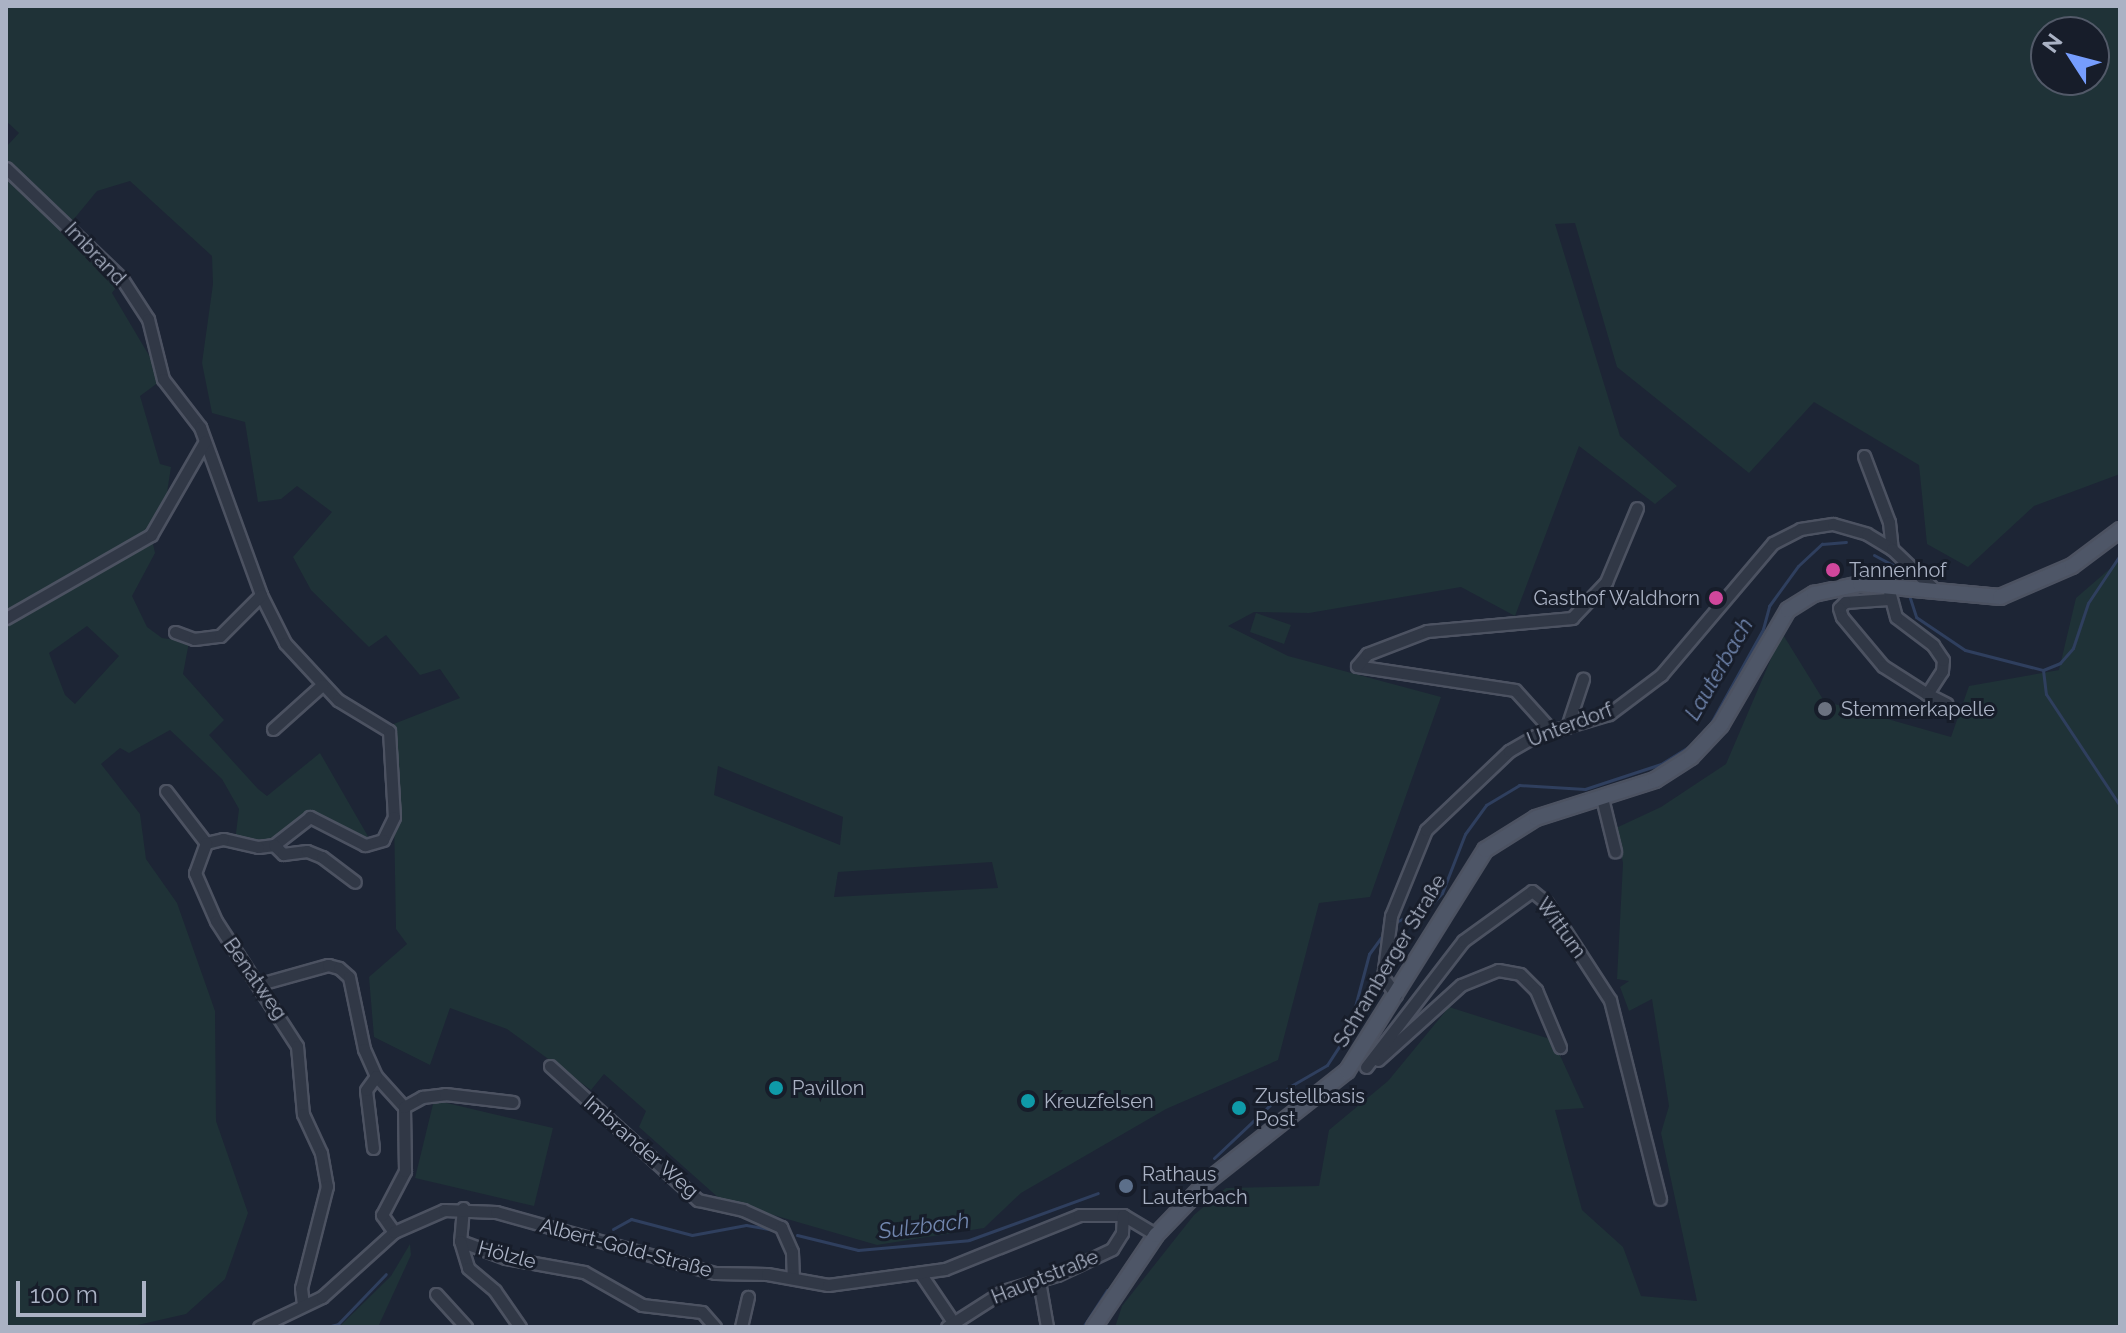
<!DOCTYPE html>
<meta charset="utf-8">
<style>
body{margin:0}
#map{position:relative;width:2126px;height:1333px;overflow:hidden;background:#1d2535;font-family:Raleway,sans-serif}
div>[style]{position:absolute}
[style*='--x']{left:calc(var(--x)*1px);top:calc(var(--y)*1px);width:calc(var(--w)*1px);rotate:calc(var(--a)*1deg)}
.green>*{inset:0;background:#1f3237}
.stream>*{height:3px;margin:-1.5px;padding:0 1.5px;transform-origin:1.5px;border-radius:1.5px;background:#2f3f5e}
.roads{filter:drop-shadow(2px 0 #4c5261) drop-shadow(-2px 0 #4c5261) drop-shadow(0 2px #4c5261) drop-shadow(0 -2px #4c5261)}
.minor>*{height:11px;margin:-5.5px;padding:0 5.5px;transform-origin:5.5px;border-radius:5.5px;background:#313846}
.major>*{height:14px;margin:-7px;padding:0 7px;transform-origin:7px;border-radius:7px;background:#4e5667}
.dots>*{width:22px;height:22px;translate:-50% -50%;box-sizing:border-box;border:4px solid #171d2a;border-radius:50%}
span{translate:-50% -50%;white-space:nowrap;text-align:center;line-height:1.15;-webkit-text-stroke:6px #171d2a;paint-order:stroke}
.street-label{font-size:20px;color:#aab2c4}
.poi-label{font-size:20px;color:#aab2c4}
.left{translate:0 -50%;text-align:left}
.right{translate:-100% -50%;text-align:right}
.water-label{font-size:22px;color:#7186ae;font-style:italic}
.frame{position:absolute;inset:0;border:8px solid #aab2c4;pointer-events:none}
.north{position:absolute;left:2030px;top:16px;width:80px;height:80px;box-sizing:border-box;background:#171d2a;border:2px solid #525968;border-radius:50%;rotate:306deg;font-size:22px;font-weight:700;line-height:32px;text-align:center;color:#aab2c4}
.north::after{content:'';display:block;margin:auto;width:28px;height:36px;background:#769dfd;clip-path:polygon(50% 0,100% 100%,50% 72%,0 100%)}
.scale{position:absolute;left:16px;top:1281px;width:130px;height:36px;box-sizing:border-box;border:4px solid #aab2c4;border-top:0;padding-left:10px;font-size:24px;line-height:28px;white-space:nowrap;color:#aab2c4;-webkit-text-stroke:6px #171d2a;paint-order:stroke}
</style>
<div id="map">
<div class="green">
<div style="clip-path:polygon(evenodd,6px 6px,2120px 6px,2120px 474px,2034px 506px,1968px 567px,1927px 544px,1919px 465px,1814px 402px,1749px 473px,1617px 367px,1575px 223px,1555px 224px,1620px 436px,1677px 486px,1655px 504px,1579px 446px,1515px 616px,1461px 587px,1309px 613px,1254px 612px,1228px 626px,1288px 656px,1441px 697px,1370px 897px,1319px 903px,1278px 1060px,1166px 1109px,1021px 1193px,984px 1228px,877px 1245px,721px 1200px,639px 1127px,646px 1111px,604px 1074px,591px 1090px,507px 1029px,450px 1008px,430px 1065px,374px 1037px,369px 977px,407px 944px,396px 929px,394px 817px,386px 727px,460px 698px,440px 669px,420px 675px,386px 635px,369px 647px,311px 590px,293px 557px,332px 512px,297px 486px,281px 499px,258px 502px,245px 422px,212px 413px,202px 363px,213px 284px,212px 256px,130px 181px,97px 191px,69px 225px,122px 279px,112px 293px,163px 379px,140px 396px,160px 464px,171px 467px,166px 499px,151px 535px,155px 553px,132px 596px,147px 627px,162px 638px,189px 642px,183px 674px,224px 720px,209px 735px,258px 789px,267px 796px,320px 753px,373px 845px,310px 817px,274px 845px,235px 841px,239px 809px,222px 779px,170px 730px,129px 753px,120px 748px,101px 764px,140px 814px,146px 859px,177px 903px,215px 1011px,216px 1121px,248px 1213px,225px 1279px,186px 1314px,129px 1327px,6px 1327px,6px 147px,19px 133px,6px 121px,6px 6px,2046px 32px,2094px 32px,2094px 80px,2046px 80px,2046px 32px,6px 6px,87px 626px,119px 656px,75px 704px,65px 695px,49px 653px,87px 626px,6px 6px,718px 766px,843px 817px,840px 845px,714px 795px,718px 766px,6px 6px,992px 862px,998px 888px,834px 897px,838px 872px,992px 862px)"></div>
<div style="clip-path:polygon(2120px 560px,2120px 1327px,1115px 1327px,1122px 1306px,1194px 1215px,1226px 1188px,1319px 1186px,1329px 1130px,1388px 1081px,1449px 1007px,1553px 1040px,1584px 1108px,1555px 1110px,1582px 1210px,1623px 1247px,1641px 1296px,1697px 1301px,1661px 1133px,1669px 1106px,1652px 999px,1629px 1011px,1620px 987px,1629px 981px,1617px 979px,1623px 863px,1616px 828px,1661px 807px,1726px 764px,1782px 633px,1824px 701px,1951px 737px,1969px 686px,2059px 670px,2076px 598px)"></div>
<div style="clip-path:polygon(1256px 613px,1291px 625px,1284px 644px,1250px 632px)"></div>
<div style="clip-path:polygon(434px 1100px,553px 1128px,534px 1206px,415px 1178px)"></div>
<div style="clip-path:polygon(410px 1244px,411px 1255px,378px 1327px,339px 1327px,391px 1276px)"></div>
</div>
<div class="stream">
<div style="--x:1874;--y:555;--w:34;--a:28"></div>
<div style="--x:1904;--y:571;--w:13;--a:67"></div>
<div style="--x:1909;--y:595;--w:23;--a:72"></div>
<div style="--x:1916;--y:617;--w:59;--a:34"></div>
<div style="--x:1965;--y:650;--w:81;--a:14.4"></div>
<div style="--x:2043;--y:670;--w:18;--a:-22"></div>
<div style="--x:2060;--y:663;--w:20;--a:-49"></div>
<div style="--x:2073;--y:648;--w:47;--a:-71.6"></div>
<div style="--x:2088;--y:603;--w:58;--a:-56.3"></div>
<div style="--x:2043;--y:670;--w:24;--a:83"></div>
<div style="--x:2046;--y:694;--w:134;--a:56.5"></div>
<div style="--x:1394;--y:923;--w:42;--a:-26.6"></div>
<div style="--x:1432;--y:904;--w:15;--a:-48"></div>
<div style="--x:1442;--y:893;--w:63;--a:-68.7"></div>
<div style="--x:1465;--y:834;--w:36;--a:-54"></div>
<div style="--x:1486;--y:805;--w:39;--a:-31"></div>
<div style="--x:1519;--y:785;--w:66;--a:3.5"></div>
<div style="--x:1585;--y:789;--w:80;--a:-18.2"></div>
<div style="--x:1661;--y:764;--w:36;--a:-32"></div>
<div style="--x:1691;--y:745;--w:30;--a:-48"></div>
<div style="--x:1711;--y:723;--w:107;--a:-61"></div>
<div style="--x:1763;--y:629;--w:24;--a:-75"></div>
<div style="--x:1769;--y:606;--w:49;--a:-54.1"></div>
<div style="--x:1798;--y:566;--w:33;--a:-43"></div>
<div style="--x:1822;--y:544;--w:24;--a:-5"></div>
<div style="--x:1214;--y:1158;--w:103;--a:-43.4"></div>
<div style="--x:1289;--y:1087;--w:44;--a:-30.1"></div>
<div style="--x:1327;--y:1065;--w:38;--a:-57"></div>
<div style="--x:1348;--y:1033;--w:82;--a:-75.1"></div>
<div style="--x:1369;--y:954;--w:29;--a:-54"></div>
<div style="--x:613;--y:1229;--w:21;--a:-29"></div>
<div style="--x:631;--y:1219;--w:63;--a:14.7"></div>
<div style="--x:692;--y:1235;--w:55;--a:-10.5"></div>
<div style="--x:746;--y:1225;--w:27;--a:10"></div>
<div style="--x:797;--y:1235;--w:63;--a:13.8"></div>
<div style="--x:858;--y:1250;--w:111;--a:-5.1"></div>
<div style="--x:969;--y:1240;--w:137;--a:-20"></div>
<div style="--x:327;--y:1327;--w:11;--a:-15"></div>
<div style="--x:338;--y:1324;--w:69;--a:-46.2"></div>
<div style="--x:1083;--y:1327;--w:44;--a:-57"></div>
</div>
<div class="roads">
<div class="minor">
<div style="--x:6;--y:168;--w:161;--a:43.7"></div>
<div style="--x:122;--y:279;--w:48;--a:57"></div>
<div style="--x:148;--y:319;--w:62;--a:76"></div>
<div style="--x:163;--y:379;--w:61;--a:52.4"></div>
<div style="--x:200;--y:427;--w:179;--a:70"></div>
<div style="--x:261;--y:595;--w:54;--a:63.4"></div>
<div style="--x:285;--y:643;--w:78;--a:47.1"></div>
<div style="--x:338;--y:700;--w:60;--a:31.3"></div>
<div style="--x:389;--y:731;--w:86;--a:86.7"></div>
<div style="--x:394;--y:817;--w:25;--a:116"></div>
<div style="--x:383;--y:840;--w:19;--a:164"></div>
<div style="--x:365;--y:845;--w:62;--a:-153"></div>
<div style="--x:310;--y:817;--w:46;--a:142.1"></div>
<div style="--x:274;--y:845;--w:16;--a:173"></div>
<div style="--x:258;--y:847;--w:36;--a:-167"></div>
<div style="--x:223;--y:839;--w:17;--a:167"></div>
<div style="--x:1864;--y:456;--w:71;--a:69.3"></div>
<div style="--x:1889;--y:522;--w:27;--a:84"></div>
<div style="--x:1888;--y:599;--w:43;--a:176"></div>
<div style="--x:1845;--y:602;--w:8;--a:135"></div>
<div style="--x:1839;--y:608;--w:9;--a:72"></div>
<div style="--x:1842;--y:617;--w:64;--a:50.1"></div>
<div style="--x:1883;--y:666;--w:52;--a:32.5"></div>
<div style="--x:1927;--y:694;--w:27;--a:-57"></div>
<div style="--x:1942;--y:671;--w:11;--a:-85"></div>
<div style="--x:1943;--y:660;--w:18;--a:-124"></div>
<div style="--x:1933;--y:645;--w:46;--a:-142.9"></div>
<div style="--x:1896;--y:617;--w:31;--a:-105"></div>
<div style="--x:6;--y:618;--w:167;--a:-29.8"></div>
<div style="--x:151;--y:535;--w:108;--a:-60.1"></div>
<div style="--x:175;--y:632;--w:20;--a:20"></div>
<div style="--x:194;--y:639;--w:26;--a:-7"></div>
<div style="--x:220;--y:636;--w:58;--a:-45"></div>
<div style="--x:1927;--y:694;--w:22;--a:27"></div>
<div style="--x:1567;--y:727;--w:51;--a:-71.6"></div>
<div style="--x:273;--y:729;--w:66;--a:-41.9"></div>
<div style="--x:1552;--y:731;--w:55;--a:-132.1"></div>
<div style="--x:1515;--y:690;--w:160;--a:-171.4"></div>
<div style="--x:1357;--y:666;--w:16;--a:-50"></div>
<div style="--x:1367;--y:654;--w:64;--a:-21"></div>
<div style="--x:1427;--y:631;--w:146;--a:-5.1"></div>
<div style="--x:1572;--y:618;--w:50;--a:-46.6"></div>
<div style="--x:1606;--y:582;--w:80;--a:-67.3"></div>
<div style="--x:166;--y:791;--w:66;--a:52.4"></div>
<div style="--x:206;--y:843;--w:32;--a:110"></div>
<div style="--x:195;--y:873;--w:52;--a:66.4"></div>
<div style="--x:216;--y:921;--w:149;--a:57.1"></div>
<div style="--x:297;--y:1046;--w:68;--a:85"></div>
<div style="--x:303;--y:1114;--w:43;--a:65.2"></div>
<div style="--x:321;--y:1153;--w:34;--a:80"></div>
<div style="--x:327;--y:1186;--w:105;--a:104.3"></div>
<div style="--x:301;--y:1288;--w:17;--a:83"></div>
<div style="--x:1602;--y:798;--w:55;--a:76.2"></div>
<div style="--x:274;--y:845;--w:13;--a:45"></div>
<div style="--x:283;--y:854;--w:24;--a:-7"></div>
<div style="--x:307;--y:851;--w:16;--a:22"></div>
<div style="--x:322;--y:857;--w:41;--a:37.1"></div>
<div style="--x:260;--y:984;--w:71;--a:-15.6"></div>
<div style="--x:328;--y:965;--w:11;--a:15"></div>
<div style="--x:339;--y:968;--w:13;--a:42"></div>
<div style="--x:349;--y:977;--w:74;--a:78.2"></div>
<div style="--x:364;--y:1049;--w:30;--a:66"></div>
<div style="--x:376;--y:1076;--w:42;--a:47.9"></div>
<div style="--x:1396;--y:995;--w:22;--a:-126"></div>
<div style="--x:1383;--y:977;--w:62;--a:-82.5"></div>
<div style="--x:1391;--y:916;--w:93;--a:-67.9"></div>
<div style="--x:1426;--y:830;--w:115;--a:-43.6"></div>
<div style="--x:1509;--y:751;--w:30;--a:-30"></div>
<div style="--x:1535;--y:736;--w:77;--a:-16.6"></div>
<div style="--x:1609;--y:714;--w:65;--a:-36.9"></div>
<div style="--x:1661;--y:675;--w:173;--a:-49.7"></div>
<div style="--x:1773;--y:543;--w:30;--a:-27"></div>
<div style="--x:1800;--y:529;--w:33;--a:-9"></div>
<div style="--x:1833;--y:524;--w:35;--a:16"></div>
<div style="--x:1867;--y:534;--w:29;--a:31"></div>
<div style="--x:1892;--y:549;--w:62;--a:43.7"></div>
<div style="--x:1378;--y:1060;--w:112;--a:-42.1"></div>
<div style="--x:1461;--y:985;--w:40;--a:-22"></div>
<div style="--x:1498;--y:970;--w:22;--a:10"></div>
<div style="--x:1520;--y:974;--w:23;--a:45"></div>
<div style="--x:1536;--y:990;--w:62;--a:67.2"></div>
<div style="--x:550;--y:1066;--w:200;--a:42.2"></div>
<div style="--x:698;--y:1200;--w:46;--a:12.5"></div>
<div style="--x:743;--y:1210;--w:42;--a:24.1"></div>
<div style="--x:781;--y:1227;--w:27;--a:66"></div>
<div style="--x:792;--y:1252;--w:26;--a:88"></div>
<div style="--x:1366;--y:1067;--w:159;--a:-52.4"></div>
<div style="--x:1463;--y:941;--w:85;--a:-35.9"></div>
<div style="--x:1532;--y:891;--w:19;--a:39"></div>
<div style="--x:1547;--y:903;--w:116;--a:57"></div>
<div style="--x:1610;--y:1000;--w:205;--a:75.9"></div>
<div style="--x:373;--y:1148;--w:58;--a:-96.9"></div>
<div style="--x:366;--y:1090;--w:17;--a:-54"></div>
<div style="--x:463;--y:1208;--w:33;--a:95"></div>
<div style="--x:460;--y:1241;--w:49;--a:20.3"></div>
<div style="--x:506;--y:1258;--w:79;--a:10.2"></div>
<div style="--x:584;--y:1272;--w:67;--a:29.6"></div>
<div style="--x:642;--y:1305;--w:60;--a:6.7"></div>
<div style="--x:702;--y:1312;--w:20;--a:49"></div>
<div style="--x:394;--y:1232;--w:21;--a:-125"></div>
<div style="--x:382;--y:1215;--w:50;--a:-62.4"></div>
<div style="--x:405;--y:1171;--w:64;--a:-90.9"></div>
<div style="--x:404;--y:1107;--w:21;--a:-29"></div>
<div style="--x:422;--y:1097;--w:23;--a:-7"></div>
<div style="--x:445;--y:1094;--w:68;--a:6.7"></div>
<div style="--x:460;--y:1241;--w:28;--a:73"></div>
<div style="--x:468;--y:1268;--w:35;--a:40"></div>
<div style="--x:495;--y:1291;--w:44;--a:55.2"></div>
<div style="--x:920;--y:1273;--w:59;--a:56"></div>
<div style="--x:1039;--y:1281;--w:47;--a:80.1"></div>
<div style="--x:436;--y:1294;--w:45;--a:47.7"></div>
<div style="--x:259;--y:1327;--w:70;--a:-25.5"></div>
<div style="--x:322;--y:1297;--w:97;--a:-42.1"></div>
<div style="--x:394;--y:1232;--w:55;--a:-23.7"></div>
<div style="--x:444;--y:1210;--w:52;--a:2.2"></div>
<div style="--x:496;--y:1212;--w:227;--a:15.6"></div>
<div style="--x:715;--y:1273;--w:52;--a:1.1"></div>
<div style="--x:767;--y:1274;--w:62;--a:10.2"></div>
<div style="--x:828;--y:1285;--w:118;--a:-7.8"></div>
<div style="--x:945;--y:1269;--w:144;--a:-21.9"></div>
<div style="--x:1079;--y:1215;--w:44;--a:0"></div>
<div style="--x:1123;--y:1215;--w:39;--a:31"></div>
<div style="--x:741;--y:1327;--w:31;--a:-77"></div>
<div style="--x:947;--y:1327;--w:67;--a:-32.7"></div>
<div style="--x:1003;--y:1291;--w:56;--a:-16.5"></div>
<div style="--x:1057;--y:1275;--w:61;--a:-25.3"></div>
<div style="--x:1112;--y:1249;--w:19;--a:-58"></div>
<div style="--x:1122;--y:1233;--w:18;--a:-87"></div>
</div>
<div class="major">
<div style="--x:1094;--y:1327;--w:111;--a:-56"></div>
<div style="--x:1156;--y:1235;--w:75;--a:-46.1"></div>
<div style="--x:1208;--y:1181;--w:177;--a:-38.4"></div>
<div style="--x:1347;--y:1071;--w:261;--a:-58"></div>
<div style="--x:1485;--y:850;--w:60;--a:-32.1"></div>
<div style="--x:1536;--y:818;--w:125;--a:-17.7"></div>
<div style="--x:1655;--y:780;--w:43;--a:-32.6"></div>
<div style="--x:1691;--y:757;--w:44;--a:-46.8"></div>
<div style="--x:1721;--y:725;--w:133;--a:-59.8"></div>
<div style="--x:1788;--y:610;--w:31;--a:-32"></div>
<div style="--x:1814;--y:594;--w:47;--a:-12.3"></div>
<div style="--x:1860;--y:584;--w:141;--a:5.3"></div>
<div style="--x:2000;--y:597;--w:78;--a:-23.3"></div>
<div style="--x:2072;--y:566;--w:60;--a:-36.9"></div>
</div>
</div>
<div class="dots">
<div style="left:1833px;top:570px;background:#d1479c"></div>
<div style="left:1716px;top:598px;background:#d1479c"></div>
<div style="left:1825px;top:709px;background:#6b7280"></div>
<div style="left:776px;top:1088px;background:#0f9aa8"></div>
<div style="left:1028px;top:1101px;background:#0f9aa8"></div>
<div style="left:1239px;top:1108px;background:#0f9aa8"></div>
<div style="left:1126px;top:1186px;background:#5c6f8a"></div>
</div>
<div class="street-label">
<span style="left:95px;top:254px;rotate:46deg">Imbrand</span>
<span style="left:1570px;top:725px;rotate:-21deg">Unterdorf</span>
<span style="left:1561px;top:928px;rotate:54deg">Wittum</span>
<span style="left:1390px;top:961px;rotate:-59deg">Schramberger Straße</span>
<span style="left:255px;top:979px;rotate:55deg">Benatweg</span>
<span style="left:641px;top:1147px;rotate:41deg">Imbrander Weg</span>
<span style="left:626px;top:1248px;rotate:15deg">Albert-Gold-Straße</span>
<span style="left:507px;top:1255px;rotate:15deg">Hölzle</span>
<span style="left:1045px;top:1277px;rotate:-22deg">Hauptstraße</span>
</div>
<div class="poi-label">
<span class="left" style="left:1849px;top:570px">Tannenhof</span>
<span class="right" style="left:1700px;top:598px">Gasthof Waldhorn</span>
<span class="left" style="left:1841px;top:709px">Stemmerkapelle</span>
<span class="left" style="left:792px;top:1088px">Pavillon</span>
<span class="left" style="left:1255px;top:1108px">Zustellbasis<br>Post</span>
<span class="left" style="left:1044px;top:1101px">Kreuzfelsen</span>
<span class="left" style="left:1142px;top:1186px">Rathaus<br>Lauterbach</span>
</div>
<div class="water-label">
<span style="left:1719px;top:669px;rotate:-60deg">Lauterbach</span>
<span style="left:924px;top:1226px;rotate:-7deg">Sulzbach</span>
</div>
<div class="frame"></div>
<div class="north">N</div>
<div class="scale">100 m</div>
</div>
